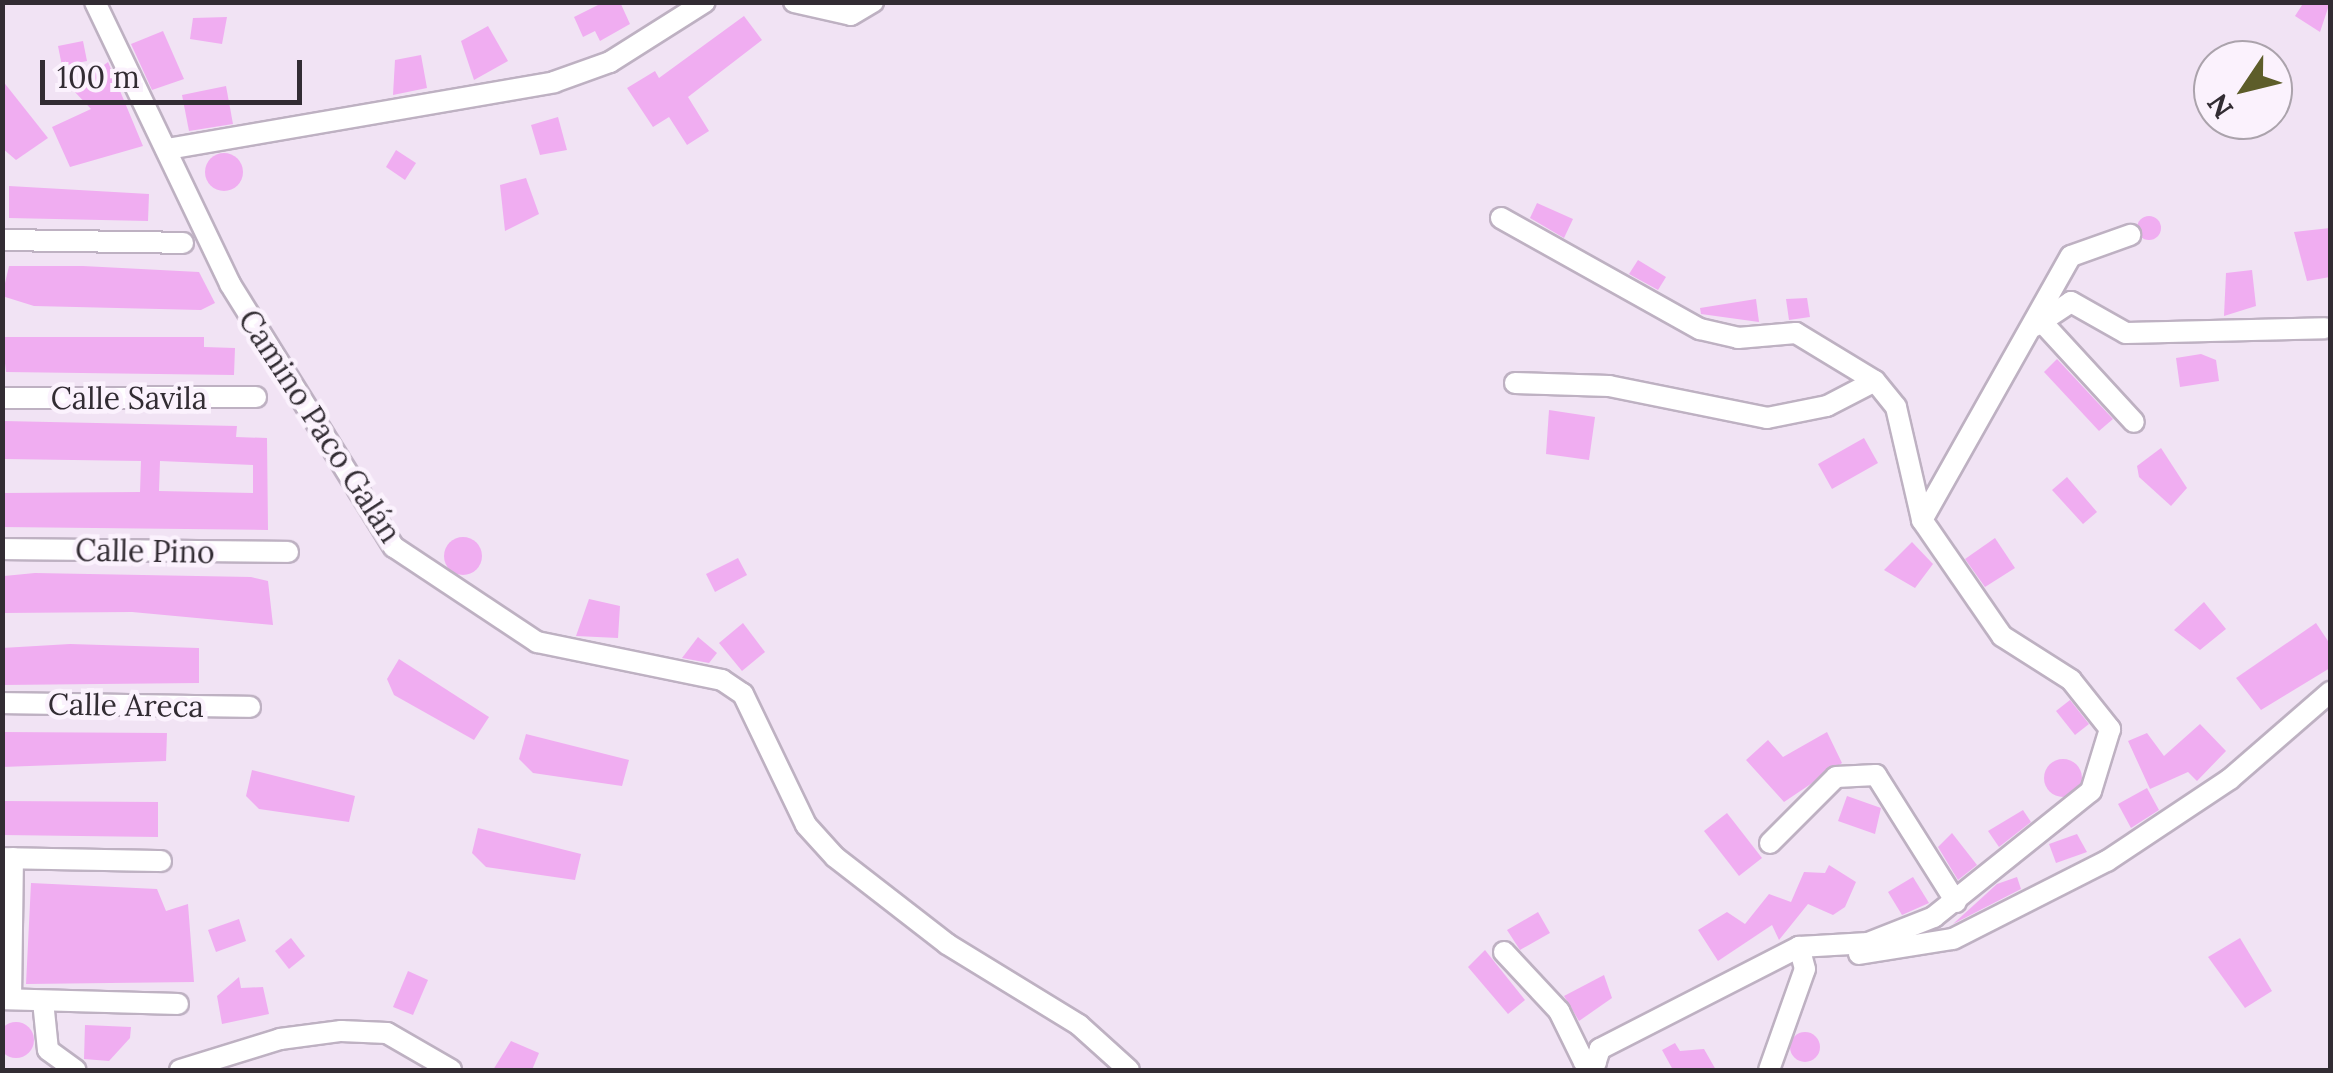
<!DOCTYPE html>
<meta charset="utf-8">
<style>
body{margin:0}
#map{position:relative;width:2333px;height:1073px;overflow:hidden;background:#f1e3f4;font-family:Lora,serif}
div>[style]{position:absolute}
[style*='--x']{left:calc(var(--x)*1px);top:calc(var(--y)*1px);width:calc(var(--w)*1px);rotate:calc(var(--a)*1deg)}
.building>*{inset:0;background:#f0adf1}
.round{border-radius:50%}
.roads{filter:drop-shadow(2px 0 #beb1c2) drop-shadow(-2px 0 #beb1c2) drop-shadow(0 2px #beb1c2) drop-shadow(0 -2px #beb1c2)}
.minor>*{height:20px;margin:-10px;padding:0 10px;transform-origin:10px;border-radius:10px;background:#fff}
span{translate:-50% -50%;white-space:nowrap;text-align:center;line-height:1.15;-webkit-text-stroke:9px #fbf2fd;paint-order:stroke}
.street-label{font-size:30px;color:#322c33}
.frame{position:absolute;inset:0;border:5px solid #322c33;pointer-events:none}
.north{position:absolute;left:2193px;top:40px;width:100px;height:100px;box-sizing:border-box;background:#fbf2fd;border:2px solid #aba3ac;border-radius:50%;rotate:235deg;font-size:28px;font-weight:700;line-height:40px;text-align:center;color:#322c33}
.north::after{content:'';display:block;margin:auto;width:35px;height:45px;background:#5d5d2a;clip-path:polygon(50% 0,100% 100%,50% 72%,0 100%)}
.scale{position:absolute;left:40px;top:60px;width:262px;height:45px;box-sizing:border-box;border:5px solid #322c33;border-top:0;padding-left:12px;font-size:30px;line-height:35px;white-space:nowrap;color:#322c33;-webkit-text-stroke:8px #fbf2fd;paint-order:stroke}
</style>
<div id="map">
<div class="building">
<div style="clip-path:polygon(604px 2px,620px 2px,630px 24px,600px 41px,595px 31px,583px 37px,574px 17px)"></div>
<div style="clip-path:polygon(2304px 2px,2330px 2px,2320px 32px,2295px 16px)"></div>
<div style="clip-path:polygon(744px 16px,762px 40px,688px 97px,709px 131px,687px 145px,669px 117px,653px 127px,627px 88px,655px 71px,659px 78px)"></div>
<div style="clip-path:polygon(227px 17px,222px 44px,190px 39px,193px 18px)"></div>
<div style="clip-path:polygon(488px 26px,508px 61px,474px 80px,461px 41px)"></div>
<div style="clip-path:polygon(163px 31px,184px 79px,152px 90px,131px 44px)"></div>
<div style="clip-path:polygon(83px 41px,87px 61px,62px 66px,58px 46px)"></div>
<div style="clip-path:polygon(421px 55px,427px 88px,393px 95px,395px 60px)"></div>
<div style="clip-path:polygon(108px 62px,143px 146px,70px 167px,52px 127px,91px 109px,72px 89px)"></div>
<div style="clip-path:polygon(2px 80px,48px 138px,16px 160px,2px 148px)"></div>
<div style="clip-path:polygon(226px 86px,233px 124px,189px 131px,182px 95px)"></div>
<div style="clip-path:polygon(558px 117px,567px 150px,540px 155px,531px 125px)"></div>
<div style="clip-path:polygon(396px 150px,416px 163px,405px 180px,386px 167px)"></div>
<div class="round" style="left:205px;top:153px;width:38px;height:38px"></div>
<div style="clip-path:polygon(526px 178px,539px 214px,505px 231px,500px 185px)"></div>
<div style="clip-path:polygon(9px 186px,149px 194px,148px 221px,9px 218px)"></div>
<div style="clip-path:polygon(1537px 203px,1573px 219px,1564px 238px,1530px 218px)"></div>
<div class="round" style="left:2137px;top:216px;width:24px;height:24px"></div>
<div style="clip-path:polygon(2330px 228px,2330px 277px,2307px 281px,2294px 232px)"></div>
<div style="clip-path:polygon(1638px 260px,1666px 277px,1658px 290px,1629px 274px)"></div>
<div style="clip-path:polygon(83px 266px,199px 272px,215px 303px,201px 310px,34px 306px,2px 296px,9px 266px)"></div>
<div style="clip-path:polygon(2252px 270px,2256px 306px,2224px 316px,2226px 273px)"></div>
<div style="clip-path:polygon(1807px 298px,1810px 317px,1789px 320px,1786px 299px)"></div>
<div style="clip-path:polygon(1756px 299px,1759px 322px,1701px 314px,1700px 308px)"></div>
<div style="clip-path:polygon(2px 337px,204px 337px,204px 347px,235px 348px,234px 375px,6px 372px)"></div>
<div style="clip-path:polygon(2201px 354px,2216px 360px,2219px 381px,2180px 387px,2176px 358px)"></div>
<div style="clip-path:polygon(2057px 359px,2113px 419px,2099px 431px,2044px 372px)"></div>
<div style="clip-path:polygon(1549px 410px,1595px 417px,1589px 460px,1546px 454px)"></div>
<div style="clip-path:polygon(evenodd,3px 421px,237px 426px,236px 437px,267px 438px,268px 530px,2px 527px,4px 493px,140px 492px,141px 461px,5px 459px,3px 421px,160px 461px,253px 465px,253px 493px,159px 491px,160px 461px)"></div>
<div style="clip-path:polygon(1864px 438px,1878px 463px,1832px 489px,1818px 464px)"></div>
<div style="clip-path:polygon(2161px 448px,2187px 488px,2171px 506px,2139px 477px,2137px 466px)"></div>
<div style="clip-path:polygon(2067px 477px,2097px 512px,2083px 524px,2052px 490px)"></div>
<div class="round" style="left:444px;top:537px;width:38px;height:38px"></div>
<div style="clip-path:polygon(1995px 538px,2015px 568px,1985px 587px,1965px 559px)"></div>
<div style="clip-path:polygon(1912px 542px,1933px 564px,1915px 588px,1884px 570px)"></div>
<div style="clip-path:polygon(738px 558px,747px 575px,715px 592px,706px 574px)"></div>
<div style="clip-path:polygon(35px 573px,251px 577px,268px 581px,273px 625px,132px 612px,2px 613px,4px 576px)"></div>
<div style="clip-path:polygon(589px 599px,620px 606px,618px 638px,576px 636px)"></div>
<div style="clip-path:polygon(2204px 602px,2226px 629px,2200px 650px,2174px 630px)"></div>
<div style="clip-path:polygon(743px 623px,765px 652px,742px 671px,719px 643px)"></div>
<div style="clip-path:polygon(2316px 623px,2330px 644px,2330px 668px,2261px 710px,2236px 678px)"></div>
<div style="clip-path:polygon(698px 637px,717px 653px,709px 663px,682px 658px)"></div>
<div style="clip-path:polygon(70px 644px,199px 648px,199px 683px,2px 685px,2px 648px)"></div>
<div style="clip-path:polygon(399px 659px,489px 717px,474px 740px,394px 695px,387px 679px)"></div>
<div style="clip-path:polygon(2070px 700px,2089px 724px,2075px 735px,2056px 711px)"></div>
<div style="clip-path:polygon(2200px 724px,2226px 751px,2197px 781px,2188px 772px,2150px 789px,2128px 741px,2147px 733px,2164px 756px)"></div>
<div style="clip-path:polygon(2px 732px,167px 733px,166px 761px,2px 767px)"></div>
<div style="clip-path:polygon(1827px 732px,1842px 763px,1784px 802px,1746px 760px,1768px 740px,1783px 757px)"></div>
<div style="clip-path:polygon(526px 734px,629px 760px,622px 786px,533px 773px,519px 759px)"></div>
<div class="round" style="left:2044px;top:759px;width:38px;height:38px"></div>
<div style="clip-path:polygon(252px 770px,355px 796px,349px 822px,259px 809px,246px 796px)"></div>
<div style="clip-path:polygon(2147px 788px,2159px 810px,2131px 828px,2118px 804px)"></div>
<div style="clip-path:polygon(1847px 796px,1881px 808px,1875px 834px,1838px 821px)"></div>
<div style="clip-path:polygon(2px 801px,158px 802px,158px 837px,2px 835px)"></div>
<div style="clip-path:polygon(2023px 810px,2031px 822px,1999px 847px,1988px 831px)"></div>
<div style="clip-path:polygon(1727px 813px,1762px 858px,1739px 876px,1704px 831px)"></div>
<div style="clip-path:polygon(478px 828px,581px 854px,575px 880px,486px 867px,472px 853px)"></div>
<div style="clip-path:polygon(1952px 833px,1977px 865px,1958px 880px,1938px 847px)"></div>
<div style="clip-path:polygon(2077px 834px,2087px 852px,2056px 863px,2049px 844px)"></div>
<div style="clip-path:polygon(1829px 865px,1856px 882px,1845px 907px,1833px 915px,1808px 904px,1779px 940px,1772px 925px,1718px 961px,1698px 930px,1727px 912px,1745px 924px,1769px 894px,1791px 902px,1804px 872px,1825px 873px)"></div>
<div style="clip-path:polygon(1913px 877px,1929px 903px,1902px 915px,1888px 892px)"></div>
<div style="clip-path:polygon(2017px 877px,2021px 889px,1953px 924px,1997px 884px)"></div>
<div style="clip-path:polygon(31px 883px,157px 889px,166px 911px,188px 904px,194px 982px,26px 984px)"></div>
<div style="clip-path:polygon(1538px 912px,1550px 933px,1520px 950px,1507px 930px)"></div>
<div style="clip-path:polygon(239px 919px,246px 941px,216px 952px,208px 930px)"></div>
<div style="clip-path:polygon(291px 938px,305px 956px,289px 969px,275px 951px)"></div>
<div style="clip-path:polygon(2240px 938px,2272px 991px,2245px 1008px,2208px 957px)"></div>
<div style="clip-path:polygon(1485px 950px,1525px 1000px,1508px 1014px,1468px 967px)"></div>
<div style="clip-path:polygon(408px 971px,428px 980px,413px 1015px,393px 1007px)"></div>
<div style="clip-path:polygon(1604px 975px,1612px 998px,1579px 1021px,1564px 996px)"></div>
<div style="clip-path:polygon(239px 977px,241px 988px,263px 987px,269px 1014px,222px 1024px,217px 996px)"></div>
<div class="round" style="left:-2px;top:1022px;width:36px;height:36px"></div>
<div style="clip-path:polygon(85px 1025px,131px 1027px,130px 1038px,109px 1061px,84px 1059px)"></div>
<div class="round" style="left:1790px;top:1032px;width:30px;height:30px"></div>
<div style="clip-path:polygon(511px 1041px,539px 1053px,532px 1070px,493px 1070px)"></div>
<div style="clip-path:polygon(1675px 1043px,1680px 1051px,1704px 1049px,1716px 1070px,1673px 1070px,1662px 1050px)"></div>
</div>
<div class="roads">
<div class="minor">
<div style="--x:95;--y:2;--w:313;--a:64.4"></div>
<div style="--x:230;--y:284;--w:310;--a:58.1"></div>
<div style="--x:394;--y:547;--w:172;--a:33.6"></div>
<div style="--x:537;--y:642;--w:189;--a:11.6"></div>
<div style="--x:722;--y:680;--w:25;--a:34"></div>
<div style="--x:743;--y:694;--w:145;--a:64.3"></div>
<div style="--x:806;--y:825;--w:43;--a:47.8"></div>
<div style="--x:835;--y:857;--w:142;--a:37.8"></div>
<div style="--x:947;--y:944;--w:155;--a:31.5"></div>
<div style="--x:1079;--y:1025;--w:67;--a:42"></div>
<div style="--x:794;--y:2;--w:58;--a:12.8"></div>
<div style="--x:851;--y:15;--w:26;--a:-31"></div>
<div style="--x:168;--y:149;--w:392;--a:-9.8"></div>
<div style="--x:554;--y:82;--w:59;--a:-19.7"></div>
<div style="--x:610;--y:62;--w:112;--a:-32.3"></div>
<div style="--x:1501;--y:218;--w:228;--a:29.2"></div>
<div style="--x:1700;--y:329;--w:39;--a:13"></div>
<div style="--x:1738;--y:338;--w:58;--a:-4.9"></div>
<div style="--x:1796;--y:333;--w:92;--a:31.3"></div>
<div style="--x:1875;--y:381;--w:33;--a:51"></div>
<div style="--x:1896;--y:407;--w:116;--a:77"></div>
<div style="--x:1922;--y:520;--w:141;--a:55.4"></div>
<div style="--x:2002;--y:636;--w:82;--a:32.5"></div>
<div style="--x:2071;--y:680;--w:63;--a:51.5"></div>
<div style="--x:2110;--y:729;--w:65;--a:107"></div>
<div style="--x:2091;--y:791;--w:201;--a:141.3"></div>
<div style="--x:1934;--y:917;--w:71;--a:158.5"></div>
<div style="--x:1868;--y:943;--w:69;--a:176.7"></div>
<div style="--x:1799;--y:947;--w:224;--a:152.9"></div>
<div style="--x:1600;--y:1049;--w:22;--a:108"></div>
<div style="--x:2;--y:240;--w:181;--a:0.9"></div>
<div style="--x:2041;--y:321;--w:137;--a:47.4"></div>
<div style="--x:2035;--y:326;--w:43;--a:-33.7"></div>
<div style="--x:2071;--y:302;--w:63;--a:29.4"></div>
<div style="--x:2126;--y:333;--w:199;--a:-1.4"></div>
<div style="--x:1515;--y:383;--w:94;--a:1.8"></div>
<div style="--x:1609;--y:386;--w:161;--a:11.4"></div>
<div style="--x:1767;--y:418;--w:61;--a:-11.3"></div>
<div style="--x:1827;--y:406;--w:54;--a:-27.5"></div>
<div style="--x:2;--y:398;--w:254;--a:-0.2"></div>
<div style="--x:1922;--y:520;--w:303;--a:-60.6"></div>
<div style="--x:2071;--y:256;--w:63;--a:-19.6"></div>
<div style="--x:2;--y:549;--w:286;--a:0.6"></div>
<div style="--x:2;--y:703;--w:248;--a:0.9"></div>
<div style="--x:1770;--y:843;--w:93;--a:-45"></div>
<div style="--x:1836;--y:777;--w:40;--a:-2.9"></div>
<div style="--x:1876;--y:775;--w:150;--a:57.8"></div>
<div style="--x:2;--y:858;--w:159;--a:1.1"></div>
<div style="--x:1504;--y:952;--w:81;--a:47"></div>
<div style="--x:1559;--y:1011;--w:57;--a:63.9"></div>
<div style="--x:1584;--y:1062;--w:12;--a:0"></div>
<div style="--x:1859;--y:954;--w:95;--a:-9.1"></div>
<div style="--x:1953;--y:939;--w:173;--a:-26.9"></div>
<div style="--x:2107;--y:861;--w:148;--a:-33.7"></div>
<div style="--x:2230;--y:779;--w:133;--a:-41"></div>
<div style="--x:2;--y:999;--w:176;--a:1.6"></div>
<div style="--x:11;--y:999;--w:141;--a:-89.2"></div>
<div style="--x:43;--y:1001;--w:49;--a:84.2"></div>
<div style="--x:48;--y:1050;--w:34;--a:36"></div>
<div style="--x:180;--y:1070;--w:105;--a:-17.2"></div>
<div style="--x:280;--y:1039;--w:62;--a:-7.5"></div>
<div style="--x:341;--y:1031;--w:46;--a:2.5"></div>
<div style="--x:387;--y:1033;--w:74;--a:30"></div>
<div style="--x:1769;--y:1070;--w:107;--a:-70.4"></div>
<div style="--x:1805;--y:969;--w:23;--a:-105"></div>
</div>
</div>
<div class="street-label">
<span style="left:129px;top:398px">Calle Savila</span>
<span style="left:320px;top:426px;rotate:57deg">Camino Paco Galán</span>
<span style="left:145px;top:551px;rotate:1deg">Calle Pino</span>
<span style="left:126px;top:705px;rotate:1deg">Calle Areca</span>
</div>
<div class="frame"></div>
<div class="north">N</div>
<div class="scale">100 m</div>
</div>
